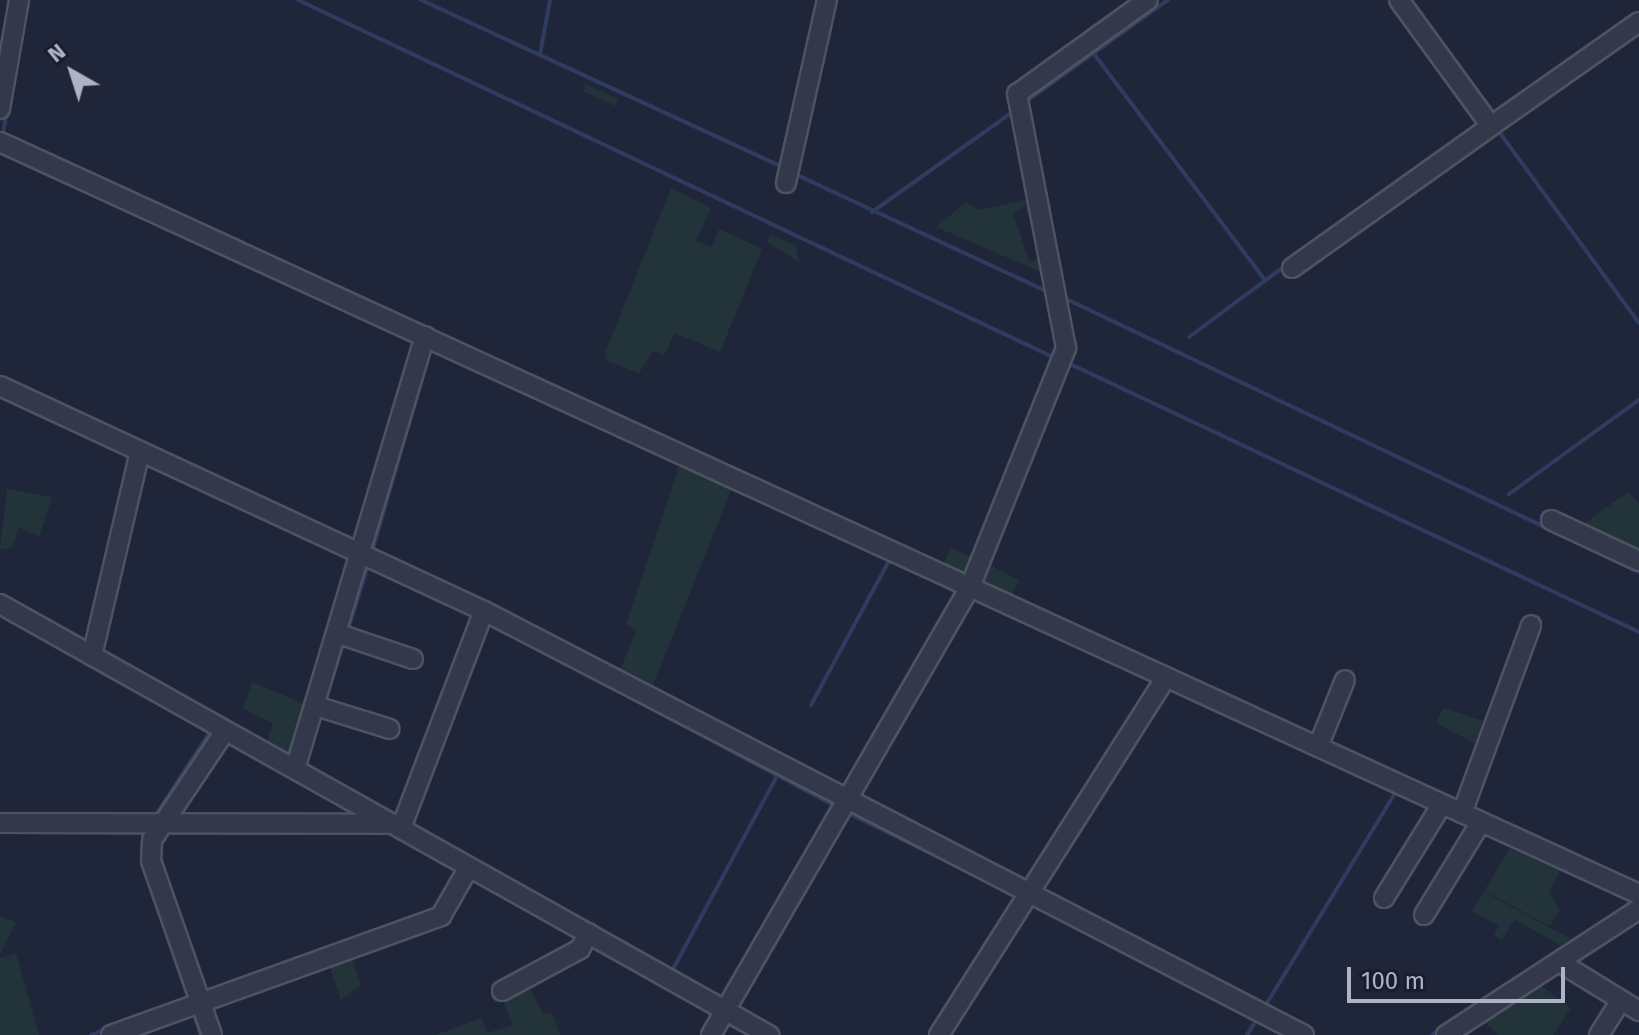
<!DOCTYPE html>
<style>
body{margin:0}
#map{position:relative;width:1639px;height:1035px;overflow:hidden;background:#202639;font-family:"Fira Sans",sans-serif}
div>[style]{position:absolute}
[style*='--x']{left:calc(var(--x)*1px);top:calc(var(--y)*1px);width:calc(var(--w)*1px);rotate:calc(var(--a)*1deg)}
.green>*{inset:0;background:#22333a}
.stream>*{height:4px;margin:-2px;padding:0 2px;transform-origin:2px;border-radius:2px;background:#303c5f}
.roads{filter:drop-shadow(2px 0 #4e5364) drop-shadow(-2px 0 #4e5364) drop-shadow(0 2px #4e5364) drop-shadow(0 -2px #4e5364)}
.minor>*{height:18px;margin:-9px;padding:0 9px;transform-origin:9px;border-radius:9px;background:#33394a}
span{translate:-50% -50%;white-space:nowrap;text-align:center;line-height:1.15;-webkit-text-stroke:7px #191e2e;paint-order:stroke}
.north{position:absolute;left:32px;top:32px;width:80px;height:80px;-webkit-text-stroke:6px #191e2e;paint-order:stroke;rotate:321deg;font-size:22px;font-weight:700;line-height:32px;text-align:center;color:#aeb3c6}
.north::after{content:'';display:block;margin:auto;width:28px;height:36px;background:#aeb3c6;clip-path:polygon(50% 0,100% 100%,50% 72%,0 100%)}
.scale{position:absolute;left:1347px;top:967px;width:218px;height:36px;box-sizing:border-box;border:4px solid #aeb3c6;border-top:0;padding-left:10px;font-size:24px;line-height:28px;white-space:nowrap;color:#aeb3c6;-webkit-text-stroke:6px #191e2e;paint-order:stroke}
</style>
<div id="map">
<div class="green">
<div style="clip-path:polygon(586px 84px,618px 99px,615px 106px,583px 91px)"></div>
<div style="clip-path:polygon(671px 188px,711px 208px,696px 241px,711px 247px,719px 229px,762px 249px,720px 352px,675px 333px,664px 355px,653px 351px,639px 373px,607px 361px,605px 353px)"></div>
<div style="clip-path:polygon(evenodd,1029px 199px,1048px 275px,936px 227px,966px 202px,980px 210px,1029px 199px,1025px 205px,1040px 257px,1030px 263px,1013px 214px,1025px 205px)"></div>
<div style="clip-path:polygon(771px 235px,795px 245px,799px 262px,767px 242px)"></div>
<div style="clip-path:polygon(680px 464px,732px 488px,651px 690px,617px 676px,637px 630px,626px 625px)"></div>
<div style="clip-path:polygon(7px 489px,52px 497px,39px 537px,19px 527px,12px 548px,0 549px)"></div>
<div style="clip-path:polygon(1628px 492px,1639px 504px,1639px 555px,1579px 527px)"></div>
<div style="clip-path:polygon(951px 548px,976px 559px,966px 581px,941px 569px)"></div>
<div style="clip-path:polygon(988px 564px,1019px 580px,1009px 601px,977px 586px)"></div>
<div style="clip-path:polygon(252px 682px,309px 706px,295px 753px,286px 758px,266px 746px,273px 723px,243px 709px)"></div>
<div style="clip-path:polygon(1443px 708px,1487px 722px,1479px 746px,1436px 723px)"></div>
<div style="clip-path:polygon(1510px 848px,1560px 871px,1549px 891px,1560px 910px,1550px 926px,1484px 891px)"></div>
<div style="clip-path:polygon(1484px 892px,1571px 939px,1561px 946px,1515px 919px,1502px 940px,1494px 935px,1499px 926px,1472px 911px)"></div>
<div style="clip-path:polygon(0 916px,16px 922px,0 954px)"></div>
<div style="clip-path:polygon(16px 953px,39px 1035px,0 1035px,0 958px)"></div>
<div style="clip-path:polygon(350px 953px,361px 985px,341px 1000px,328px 961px)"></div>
<div style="clip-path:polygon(1536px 982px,1571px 1008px,1553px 1035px,1499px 1035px,1489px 1027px,1484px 1017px)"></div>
<div style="clip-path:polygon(528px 985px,543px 1014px,552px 1012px,560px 1035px,435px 1035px,482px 1018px,487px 1033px,513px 1025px,502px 998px)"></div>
</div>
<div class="stream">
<div style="--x:298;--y:0;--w:837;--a:25.31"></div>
<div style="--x:421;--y:0;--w:400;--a:24.8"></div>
<div style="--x:1094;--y:54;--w:283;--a:52.9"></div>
<div style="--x:540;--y:55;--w:56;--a:-79.7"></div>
<div style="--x:1024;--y:103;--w:177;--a:-35.6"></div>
<div style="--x:1497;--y:129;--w:240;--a:53.8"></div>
<div style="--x:2;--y:139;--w:27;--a:-80"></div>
<div style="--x:797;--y:172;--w:43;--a:-76.6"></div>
<div style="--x:795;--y:174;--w:279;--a:25"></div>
<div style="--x:872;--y:212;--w:174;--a:-35.4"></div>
<div style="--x:1060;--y:296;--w:641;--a:25.49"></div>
<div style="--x:1189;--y:337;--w:119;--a:-36.5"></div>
<div style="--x:1068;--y:363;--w:631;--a:25.23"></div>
<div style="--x:1509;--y:494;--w:160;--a:-35.9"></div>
<div style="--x:372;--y:552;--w:213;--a:-73.9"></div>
<div style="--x:931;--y:579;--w:31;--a:27"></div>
<div style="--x:971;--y:598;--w:155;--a:24.4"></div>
<div style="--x:347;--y:633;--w:71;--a:-72.8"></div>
<div style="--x:594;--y:678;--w:275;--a:28"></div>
<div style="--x:325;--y:701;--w:63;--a:-72.4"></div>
<div style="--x:811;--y:705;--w:166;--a:-61.6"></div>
<div style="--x:844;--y:811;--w:184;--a:26.1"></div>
<div style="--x:155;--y:816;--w:100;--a:-56.8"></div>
<div style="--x:210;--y:732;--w:15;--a:-152"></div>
<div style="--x:142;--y:842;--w:17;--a:87"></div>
<div style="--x:152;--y:891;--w:115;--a:71.3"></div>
<div style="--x:672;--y:971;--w:221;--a:-61.7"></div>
<div style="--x:1264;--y:1008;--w:253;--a:-58.6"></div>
<div style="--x:193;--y:1012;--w:24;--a:71"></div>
<div style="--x:91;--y:1035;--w:17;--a:-21"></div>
<div style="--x:1247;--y:1035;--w:22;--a:-58"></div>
<div style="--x:1432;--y:1035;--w:14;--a:-36"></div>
</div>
<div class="roads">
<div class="minor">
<div style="--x:1399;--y:0;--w:156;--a:53.9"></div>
<div style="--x:1491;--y:126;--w:181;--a:-35.1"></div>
<div style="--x:0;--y:109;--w:111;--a:-80.1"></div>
<div style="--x:0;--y:142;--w:1803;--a:24.65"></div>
<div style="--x:786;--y:183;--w:188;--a:-77.4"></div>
<div style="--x:1292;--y:268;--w:244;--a:-35.5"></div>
<div style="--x:0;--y:386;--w:534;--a:24.93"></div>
<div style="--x:484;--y:611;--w:923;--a:27.34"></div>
<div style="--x:1551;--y:520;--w:97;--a:25"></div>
<div style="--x:0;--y:604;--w:882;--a:29.27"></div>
<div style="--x:339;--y:634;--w:78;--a:18.7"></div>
<div style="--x:92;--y:656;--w:210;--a:-76.8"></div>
<div style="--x:316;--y:706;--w:77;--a:17.3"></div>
<div style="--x:1318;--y:747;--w:72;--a:-68.1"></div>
<div style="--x:295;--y:769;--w:452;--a:-73.3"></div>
<div style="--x:1462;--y:813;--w:200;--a:-69.8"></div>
<div style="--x:0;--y:823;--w:389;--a:0.1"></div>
<div style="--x:401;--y:828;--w:232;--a:-69.1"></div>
<div style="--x:1384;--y:898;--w:110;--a:-58.3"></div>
<div style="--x:1424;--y:915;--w:109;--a:-58.5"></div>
<div style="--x:1559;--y:962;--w:94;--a:31.5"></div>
<div style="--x:502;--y:991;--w:89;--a:-28.3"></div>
<div style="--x:580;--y:949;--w:18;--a:-61"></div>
<div style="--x:111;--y:1035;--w:351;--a:-19.8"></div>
<div style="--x:441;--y:916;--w:56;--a:-60.3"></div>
<div style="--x:212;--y:1035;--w:184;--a:-109.3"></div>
<div style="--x:151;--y:861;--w:21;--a:-87"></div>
<div style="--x:152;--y:840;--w:131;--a:-56.2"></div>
<div style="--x:711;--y:1035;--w:517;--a:-59.97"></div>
<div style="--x:970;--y:587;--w:258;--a:-68.1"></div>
<div style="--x:1066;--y:348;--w:259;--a:-100.9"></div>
<div style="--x:1017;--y:94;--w:161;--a:-35.7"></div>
<div style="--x:939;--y:1035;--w:424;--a:-57.6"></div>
<div style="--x:1446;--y:1035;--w:230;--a:-33.1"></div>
<div style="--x:1599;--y:1035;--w:41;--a:-57.8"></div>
</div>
</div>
<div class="north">N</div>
<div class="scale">100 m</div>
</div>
